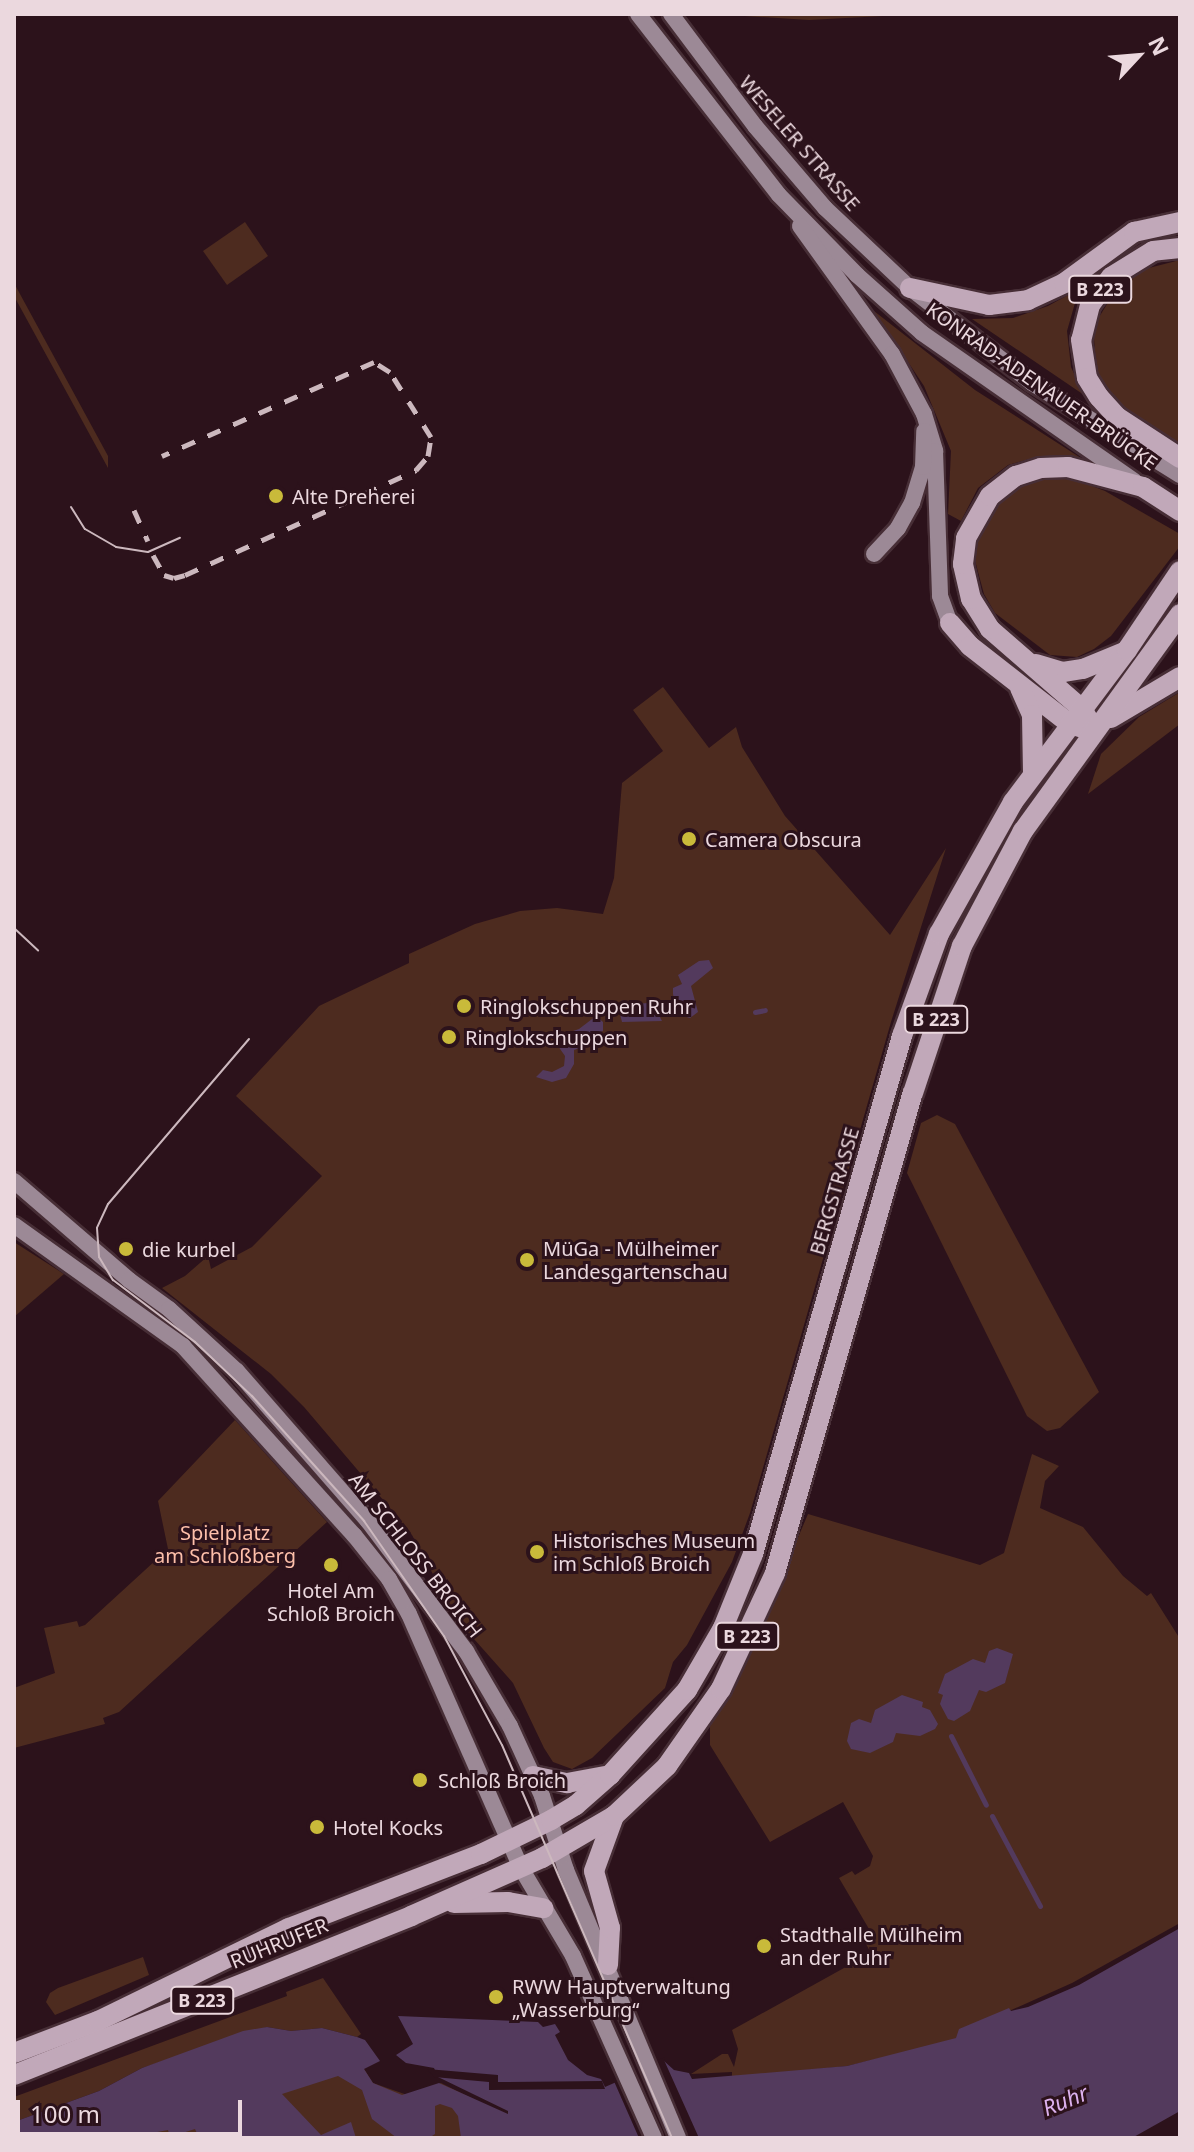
<!DOCTYPE html>
<meta charset="utf-8">
<style>
body{margin:0}
#map{position:relative;width:1194px;height:2152px;overflow:hidden;background:#2c121b;font-family:"Noto Sans",sans-serif}
div>[style]{position:absolute}
[style*='--x']{left:calc(var(--x)*1px);top:calc(var(--y)*1px);width:calc(var(--w)*1px);rotate:calc(var(--a)*1deg)}
.green>*{inset:0;background:#4d2b1f}
.water>*{inset:0;background:#533a5d}
.pier>*{inset:0;background:#2c121b}
.stream>*{height:5px;margin:-2.5px;padding:0 2.5px;transform-origin:2.5px;border-radius:2.5px;background:#533a5d}
.roads{filter:drop-shadow(2px 0 #472e36) drop-shadow(-2px 0 #472e36) drop-shadow(0 2px #472e36) drop-shadow(0 -2px #472e36)}
.secondary>*{height:16px;margin:-8px;padding:0 8px;transform-origin:8px;border-radius:8px;background:#9c8996}
.primary>*{height:20px;margin:-10px;padding:0 10px;transform-origin:10px;border-radius:10px;background:#c1a8b9}
.tram>*{height:2px;margin:-1px;padding:0 1px;transform-origin:1px;border-radius:1px;background:#ccb8be}
.rail>*{height:5px;margin-top:-2.5px;transform-origin:0;background:repeating-linear-gradient(90deg,#ccb8be 0 14px,transparent 0 28px)}
.dots>*{width:22px;height:22px;translate:-50% -50%;box-sizing:border-box;border:4px solid #2c121b;border-radius:50%}
span{translate:-50% -50%;white-space:nowrap;text-align:center;line-height:1.15;-webkit-text-stroke:6px #2c121b;paint-order:stroke}
.shield-label span{padding:2px 6px;background:#2c121b;border:2px solid;border-radius:6px;-webkit-text-stroke-width:0}
.shield-label{font-size:18px;color:#ebd8de;font-weight:700}
.street-label{font-size:20px;color:#ebd8de}
.poi-label{font-size:20px;color:#ebd8de}
.left{translate:0 -50%;text-align:left}
.park-label{font-size:20px;color:#fdbfaa}
.water-label{font-size:22px;color:#dcb1ee;font-style:italic}
.frame{position:absolute;inset:0;border:16px solid #ebd8de;pointer-events:none}
.north{position:absolute;left:1098px;top:16px;width:80px;height:80px;-webkit-text-stroke:6px #2c121b;paint-order:stroke;rotate:64deg;font-size:22px;font-weight:700;line-height:32px;text-align:center;color:#ebd8de}
.north::after{content:'';display:block;margin:auto;width:28px;height:36px;background:#ebd8de;clip-path:polygon(50% 0,100% 100%,50% 72%,0 100%)}
.scale{position:absolute;left:16px;top:2100px;width:226px;height:36px;box-sizing:border-box;border:4px solid #ebd8de;border-top:0;padding-left:10px;font-size:24px;line-height:28px;white-space:nowrap;color:#ebd8de;-webkit-text-stroke:6px #2c121b;paint-order:stroke}
</style>
<div id="map">
<div class="green">
<div style="clip-path:polygon(713px 14px,920px 14px,809px 20px)"></div>
<div style="clip-path:polygon(245px 222px,268px 256px,227px 285px,203px 251px)"></div>
<div style="clip-path:polygon(1180px 260px,1180px 448px,1122px 412px,1097px 375px,1093px 327px,1115px 291px,1137px 271px)"></div>
<div style="clip-path:polygon(14px 283px,108px 456px,108px 468px,14px 296px)"></div>
<div style="clip-path:polygon(1079px 289px,1067px 331px,1071px 367px,1084px 395px,972px 319px,1013px 318px,1048px 306px)"></div>
<div style="clip-path:polygon(874px 311px,975px 390px,1084px 460px,1033px 458px,1008px 465px,978px 488px,961px 521px,948px 514px,951px 451px,924px 386px)"></div>
<div style="clip-path:polygon(1044px 476px,1077px 480px,1105px 491px,1180px 534px,1180px 546px,1111px 636px,1094px 649px,1077px 657px,1050px 655px,995px 613px,984px 594px,974px 557px,980px 524px,1014px 489px)"></div>
<div style="clip-path:polygon(663px 687px,709px 748px,736px 727px,742px 747px,785px 816px,890px 935px,946px 848px,891px 1022px,750px 1513px,732px 1562px,687px 1645px,673px 1662px,665px 1688px,592px 1758px,572px 1769px,553px 1762px,544px 1748px,513px 1683px,458px 1621px,412px 1535px,384px 1501px,304px 1407px,271px 1374px,162px 1288px,185px 1276px,208px 1256px,211px 1269px,252px 1247px,322px 1176px,236px 1096px,319px 1006px,409px 963px,409px 954px,475px 924px,520px 911px,557px 908px,603px 914px,614px 878px,622px 783px,663px 751px,633px 710px)"></div>
<div style="clip-path:polygon(1180px 692px,1180px 724px,1088px 794px,1101px 754px,1139px 717px)"></div>
<div style="clip-path:polygon(937px 1115px,955px 1124px,1099px 1392px,1060px 1428px,1047px 1431px,1027px 1416px,907px 1173px,921px 1123px)"></div>
<div style="clip-path:polygon(14px 1242px,64px 1274px,14px 1317px)"></div>
<div style="clip-path:polygon(235px 1420px,327px 1522px,119px 1712px,103px 1718px,105px 1724px,14px 1748px,14px 1688px,55px 1673px,44px 1628px,77px 1621px,79px 1627px,85px 1625px,168px 1549px,158px 1501px)"></div>
<div style="clip-path:polygon(1032px 1454px,1059px 1466px,1045px 1481px,1040px 1508px,1083px 1527px,1123px 1576px,1147px 1596px,1151px 1593px,1180px 1639px,1180px 1923px,1072px 1983px,960px 2033px,957px 2038px,945px 2043px,847px 2066px,732px 2078px,732px 2072px,691px 2074px,722px 2054px,728px 2054px,734px 2067px,738px 2049px,732px 2030px,871px 1953px,861px 1935px,869px 1929px,839px 1878px,852px 1871px,855px 1875px,870px 1866px,873px 1856px,843px 1802px,770px 1842px,710px 1745px,710px 1726px,746px 1660px,808px 1514px,980px 1565px,1004px 1553px)"></div>
<div style="clip-path:polygon(143px 1957px,149px 1975px,55px 2015px,46px 2002px,50px 1993px,58px 1988px)"></div>
<div style="clip-path:polygon(323px 1978px,361px 2034px,357px 2037px,322px 2028px,291px 2031px,267px 2027px,142px 2068px,99px 2091px,14px 2122px,14px 2097px,287px 1996px,286px 1992px)"></div>
<div style="clip-path:polygon(364px 2069px,373px 2083px,413px 2097px,441px 2083px,515px 2120px,524px 2138px,36px 2138px)"></div>
</div>
<div class="water">
<div style="clip-path:polygon(709px 960px,713px 968px,691px 986px,698px 1012px,690px 1018px,683px 1016px,676px 1008px,673px 994px,673px 988px,682px 984px,678px 975px,699px 961px)"></div>
<div style="clip-path:polygon(622px 1000px,630px 1005px,647px 1003px,656px 1009px,662px 1021px,622px 1022px,619px 1010px)"></div>
<div style="clip-path:polygon(596px 1016px,603px 1022px,603px 1031px,591px 1035px,582px 1047px,574px 1050px,574px 1064px,566px 1078px,552px 1082px,536px 1077px,543px 1070px,552px 1072px,564px 1066px,565px 1056px,558px 1046px,564px 1034px,579px 1029px)"></div>
<div style="clip-path:polygon(997px 1648px,1013px 1654px,1005px 1683px,986px 1692px,979px 1690px,970px 1711px,954px 1721px,948px 1719px,940px 1704px,943px 1695px,938px 1693px,945px 1674px,973px 1659px,985px 1663px,989px 1651px)"></div>
<div style="clip-path:polygon(902px 1695px,923px 1702px,922px 1707px,930px 1710px,938px 1724px,935px 1729px,920px 1736px,896px 1733px,893px 1742px,870px 1753px,851px 1749px,847px 1741px,851px 1723px,859px 1719px,871px 1723px,875px 1710px)"></div>
<div style="clip-path:polygon(1180px 1928px,1180px 2111px,1132px 2138px,461px 2138px,458px 2116px,452px 2108px,440px 2104px,435px 2106px,435px 2134px,429px 2138px,397px 2138px,372px 2119px,362px 2090px,338px 2076px,282px 2094px,321px 2135px,351px 2122px,356px 2138px,199px 2138px,195px 2129px,170px 2137px,168px 2130px,125px 2138px,14px 2138px,14px 2122px,99px 2091px,142px 2068px,243px 2031px,267px 2027px,291px 2031px,322px 2028px,357px 2037px,365px 2040px,380px 2061px,364px 2069px,373px 2083px,402px 2095px,439px 2083px,508px 2114px,508px 2111px,438px 2077px,434px 2068px,406px 2063px,396px 2055px,413px 2044px,398px 2016px,538px 2022px,543px 2027px,555px 2024px,560px 2032px,555px 2035px,568px 2060px,587px 2075px,601px 2079px,605px 2087px,664px 2061px,674px 2070px,689px 2073px,692px 2079px,847px 2066px,956px 2038px,959px 2029px,1009px 2008px,1011px 2011px,1028px 2007px,1079px 1985px)"></div>
</div>
<div class="pier">
<div style="clip-path:polygon(665px 2057px,664px 2060px,699px 2138px,639px 2138px,613px 2079px)"></div>
<div style="clip-path:polygon(427px 2069px,498px 2075px,498px 2082px,602px 2081px,605px 2089px,489px 2090px,489px 2082px,434px 2077px)"></div>
</div>
<div class="stream">
<div style="--x:755;--y:1012;--w:10;--a:-11"></div>
<div style="--x:951;--y:1736;--w:77;--a:63.1"></div>
<div style="--x:992;--y:1816;--w:102;--a:61.9"></div>
</div>
<div class="roads">
<div class="secondary">
<div style="--x:638;--y:14;--w:229;--a:52.1"></div>
<div style="--x:779;--y:195;--w:112;--a:45.7"></div>
<div style="--x:857;--y:275;--w:87;--a:41.7"></div>
<div style="--x:922;--y:333;--w:259;--a:34.9"></div>
<div style="--x:671;--y:14;--w:140;--a:53.1"></div>
<div style="--x:755;--y:126;--w:108;--a:49.5"></div>
<div style="--x:825;--y:208;--w:117;--a:43.3"></div>
<div style="--x:910;--y:288;--w:155;--a:37.9"></div>
<div style="--x:1032;--y:383;--w:174;--a:31.9"></div>
<div style="--x:800;--y:226;--w:158;--a:54.3"></div>
<div style="--x:892;--y:354;--w:68;--a:61.9"></div>
<div style="--x:924;--y:414;--w:39;--a:73"></div>
<div style="--x:935;--y:451;--w:145;--a:88"></div>
<div style="--x:940;--y:596;--w:29;--a:70"></div>
<div style="--x:874;--y:554;--w:35;--a:-47"></div>
<div style="--x:898;--y:528;--w:29;--a:-61"></div>
<div style="--x:912;--y:503;--w:38;--a:-73"></div>
<div style="--x:923;--y:467;--w:36;--a:-88"></div>
<div style="--x:14;--y:1181;--w:152;--a:40.7"></div>
<div style="--x:129;--y:1280;--w:49;--a:35.9"></div>
<div style="--x:169;--y:1309;--w:92;--a:42.4"></div>
<div style="--x:237;--y:1371;--w:199;--a:48.9"></div>
<div style="--x:368;--y:1521;--w:163;--a:53"></div>
<div style="--x:466;--y:1651;--w:87;--a:59.6"></div>
<div style="--x:510;--y:1726;--w:77;--a:65.4"></div>
<div style="--x:542;--y:1796;--w:78;--a:72"></div>
<div style="--x:566;--y:1870;--w:290;--a:67.3"></div>
<div style="--x:14;--y:1225;--w:208;--a:35.6"></div>
<div style="--x:183;--y:1346;--w:255;--a:47.9"></div>
<div style="--x:354;--y:1535;--w:56;--a:51.5"></div>
<div style="--x:389;--y:1579;--w:40;--a:60.3"></div>
<div style="--x:409;--y:1614;--w:278;--a:66.2"></div>
<div style="--x:521;--y:1868;--w:102;--a:59.4"></div>
<div style="--x:573;--y:1956;--w:199;--a:66"></div>
</div>
<div class="primary">
<div style="--x:1180;--y:248;--w:27;--a:174"></div>
<div style="--x:1153;--y:251;--w:49;--a:148.2"></div>
<div style="--x:1111;--y:277;--w:35;--a:127"></div>
<div style="--x:1090;--y:305;--w:36;--a:104"></div>
<div style="--x:1081;--y:340;--w:38;--a:81"></div>
<div style="--x:1087;--y:378;--w:22;--a:58"></div>
<div style="--x:1099;--y:397;--w:27;--a:48"></div>
<div style="--x:1117;--y:417;--w:75;--a:33.1"></div>
<div style="--x:910;--y:288;--w:81;--a:12.1"></div>
<div style="--x:989;--y:305;--w:39;--a:-7"></div>
<div style="--x:1028;--y:300;--w:40;--a:-25"></div>
<div style="--x:1064;--y:283;--w:87;--a:-36.1"></div>
<div style="--x:1134;--y:232;--w:47;--a:-12.3"></div>
<div style="--x:950;--y:623;--w:30;--a:49"></div>
<div style="--x:970;--y:646;--w:127;--a:38"></div>
<div style="--x:1070;--y:724;--w:14;--a:17"></div>
<div style="--x:1036;--y:664;--w:28;--a:17"></div>
<div style="--x:1063;--y:672;--w:20;--a:-9"></div>
<div style="--x:1083;--y:669;--w:44;--a:-22.5"></div>
<div style="--x:1020;--y:688;--w:30;--a:66"></div>
<div style="--x:1032;--y:715;--w:58;--a:89"></div>
<div style="--x:1111;--y:718;--w:80;--a:-30.7"></div>
<div style="--x:1088;--y:719;--w:12;--a:-121"></div>
<div style="--x:1082;--y:709;--w:122;--a:-139"></div>
<div style="--x:990;--y:629;--w:36;--a:-122"></div>
<div style="--x:971;--y:599;--w:36;--a:-103"></div>
<div style="--x:963;--y:564;--w:26;--a:-83"></div>
<div style="--x:966;--y:538;--w:48;--a:-60.3"></div>
<div style="--x:990;--y:496;--w:33;--a:-38"></div>
<div style="--x:1016;--y:476;--w:26;--a:-18"></div>
<div style="--x:1041;--y:468;--w:27;--a:-2"></div>
<div style="--x:1068;--y:467;--w:78;--a:14.9"></div>
<div style="--x:1143;--y:487;--w:44;--a:33"></div>
<div style="--x:533;--y:1776;--w:35;--a:12"></div>
<div style="--x:567;--y:1783;--w:44;--a:-10.5"></div>
<div style="--x:454;--y:1903;--w:54;--a:-1.1"></div>
<div style="--x:508;--y:1902;--w:36;--a:10"></div>
<div style="--x:608;--y:1965;--w:37;--a:-87"></div>
<div style="--x:610;--y:1928;--w:59;--a:-105.7"></div>
<div style="--x:594;--y:1871;--w:59;--a:-70"></div>
<div style="--x:14;--y:2053;--w:90;--a:-20.9"></div>
<div style="--x:98;--y:2021;--w:212;--a:-26"></div>
<div style="--x:289;--y:1928;--w:206;--a:-21.1"></div>
<div style="--x:481;--y:1854;--w:78;--a:-25.9"></div>
<div style="--x:551;--y:1820;--w:29;--a:-31"></div>
<div style="--x:576;--y:1805;--w:45;--a:-41.4"></div>
<div style="--x:610;--y:1775;--w:115;--a:-47.8"></div>
<div style="--x:687;--y:1690;--w:72;--a:-59.9"></div>
<div style="--x:723;--y:1628;--w:80;--a:-67.9"></div>
<div style="--x:753;--y:1554;--w:539;--a:-73.95"></div>
<div style="--x:902;--y:1036;--w:109;--a:-70.1"></div>
<div style="--x:939;--y:934;--w:151;--a:-60.7"></div>
<div style="--x:1013;--y:802;--w:190;--a:-53.1"></div>
<div style="--x:1127;--y:650;--w:95;--a:-56.1"></div>
<div style="--x:14;--y:2075;--w:428;--a:-21.8"></div>
<div style="--x:411;--y:1916;--w:143;--a:-23.9"></div>
<div style="--x:542;--y:1858;--w:83;--a:-30.3"></div>
<div style="--x:614;--y:1816;--w:73;--a:-43.3"></div>
<div style="--x:667;--y:1766;--w:94;--a:-55"></div>
<div style="--x:721;--y:1689;--w:128;--a:-65"></div>
<div style="--x:775;--y:1573;--w:499;--a:-74"></div>
<div style="--x:913;--y:1093;--w:155;--a:-71.6"></div>
<div style="--x:962;--y:946;--w:130;--a:-62.1"></div>
<div style="--x:1023;--y:831;--w:268;--a:-54.1"></div>
</div>
</div>
<div class="tram">
<div style="--x:71;--y:507;--w:26;--a:58"></div>
<div style="--x:85;--y:529;--w:36;--a:30"></div>
<div style="--x:116;--y:547;--w:32;--a:9"></div>
<div style="--x:148;--y:552;--w:35;--a:-24"></div>
<div style="--x:14;--y:928;--w:33;--a:43"></div>
<div style="--x:249;--y:1039;--w:217;--a:130.5"></div>
<div style="--x:108;--y:1204;--w:26;--a:115"></div>
<div style="--x:97;--y:1228;--w:29;--a:86"></div>
<div style="--x:99;--y:1257;--w:27;--a:59"></div>
<div style="--x:113;--y:1280;--w:103;--a:37.1"></div>
<div style="--x:195;--y:1342;--w:79;--a:43.5"></div>
<div style="--x:252;--y:1396;--w:168;--a:48.1"></div>
<div style="--x:364;--y:1521;--w:140;--a:55.2"></div>
<div style="--x:444;--y:1636;--w:123;--a:62"></div>
<div style="--x:502;--y:1745;--w:428;--a:66.6"></div>
</div>
<div class="rail">
<div style="--x:134;--y:510;--w:34;--a:66"></div>
<div style="--x:153;--y:555;--w:23;--a:61"></div>
<div style="--x:164;--y:575;--w:10;--a:17"></div>
<div style="--x:174;--y:578;--w:11;--a:-15"></div>
<div style="--x:185;--y:575;--w:254;--a:-24.4"></div>
<div style="--x:416;--y:470;--w:18;--a:-49"></div>
<div style="--x:428;--y:456;--w:19;--a:-81"></div>
<div style="--x:431;--y:437;--w:77;--a:-122.2"></div>
<div style="--x:390;--y:372;--w:19;--a:-148"></div>
<div style="--x:374;--y:362;--w:232;--a:156.1"></div>
</div>
<div class="dots">
<div style="left:276px;top:496px;background:#c9ba3a"></div>
<div style="left:689px;top:839px;background:#c9ba3a"></div>
<div style="left:464px;top:1006px;background:#c9ba3a"></div>
<div style="left:449px;top:1037px;background:#c9ba3a"></div>
<div style="left:126px;top:1249px;background:#c9ba3a"></div>
<div style="left:527px;top:1260px;background:#c9ba3a"></div>
<div style="left:537px;top:1552px;background:#c9ba3a"></div>
<div style="left:331px;top:1565px;background:#c9ba3a"></div>
<div style="left:420px;top:1780px;background:#c9ba3a"></div>
<div style="left:317px;top:1827px;background:#c9ba3a"></div>
<div style="left:764px;top:1946px;background:#c9ba3a"></div>
<div style="left:496px;top:1997px;background:#c9ba3a"></div>
</div>
<div class="shield-label">
<span style="left:1100px;top:289px">B 223</span>
<span style="left:936px;top:1019px">B 223</span>
<span style="left:747px;top:1636px">B 223</span>
<span style="left:202px;top:2000px">B 223</span>
</div>
<div class="street-label">
<span style="left:800px;top:143px;rotate:49deg">WESELER STRASSE</span>
<span style="left:1042px;top:386px;rotate:35deg">KONRAD-ADENAUER-BRÜCKE</span>
<span style="left:834px;top:1191px;rotate:-74deg">BERGSTRASSE</span>
<span style="left:416px;top:1555px;rotate:52deg">AM SCHLOSS BROICH</span>
<span style="left:279px;top:1943px;rotate:-22deg">RUHRUFER</span>
</div>
<div class="poi-label">
<span class="left" style="left:292px;top:496px">Alte Dreherei</span>
<span class="left" style="left:705px;top:839px">Camera Obscura</span>
<span class="left" style="left:480px;top:1006px">Ringlokschuppen Ruhr</span>
<span class="left" style="left:465px;top:1037px">Ringlokschuppen</span>
<span class="left" style="left:543px;top:1260px">MüGa - Mülheimer<br>Landesgartenschau</span>
<span class="left" style="left:142px;top:1249px">die kurbel</span>
<span class="left" style="left:553px;top:1552px">Historisches Museum<br>im Schloß Broich</span>
<span style="left:331px;top:1602px">Hotel Am<br>Schloß Broich</span>
<span class="left" style="left:438px;top:1780px">Schloß Broich</span>
<span class="left" style="left:333px;top:1827px">Hotel Kocks</span>
<span class="left" style="left:780px;top:1946px">Stadthalle Mülheim<br>an der Ruhr</span>
<span class="left" style="left:512px;top:1998px">RWW Hauptverwaltung<br>„Wasserburg“</span>
</div>
<div class="park-label">
<span style="left:225px;top:1544px">Spielplatz<br>am Schloßberg</span>
</div>
<div class="water-label">
<span style="left:1065px;top:2100px;rotate:-22deg">Ruhr</span>
</div>
<div class="frame"></div>
<div class="north">N</div>
<div class="scale">100 m</div>
</div>
